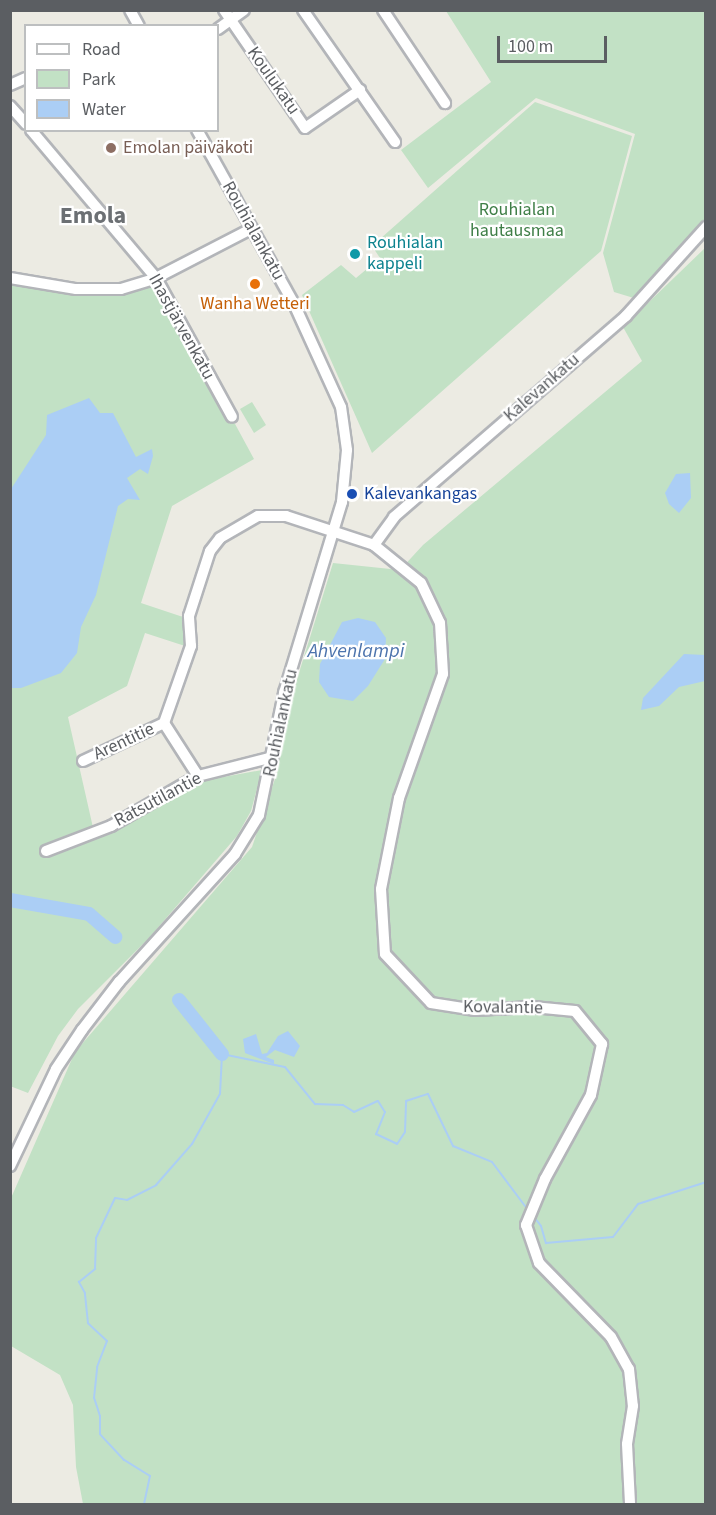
<!DOCTYPE html>
<meta charset="utf-8">
<style>
body{margin:0}
#map{position:relative;width:716px;height:1515px;overflow:hidden;background:#ecebe3;font-family:"Source Sans 3",sans-serif}
div>[style]{position:absolute}
[style*='--x']{left:calc(var(--x)*1px);top:calc(var(--y)*1px);width:calc(var(--w)*1px);rotate:calc(var(--a)*1deg)}
.green>*{inset:0;background:#c2e1c5}
.water>*{inset:0;background:#abcef5}
.stream>*{height:2px;margin:-1px;padding:0 1px;transform-origin:1px;border-radius:1px;background:#abcef5}
.river>*{height:14px;margin:-7px;padding:0 7px;transform-origin:7px;border-radius:7px;background:#abcef5}
.roads{filter:drop-shadow(2px 0 #b3b5b9) drop-shadow(-2px 0 #b3b5b9) drop-shadow(0 2px #b3b5b9) drop-shadow(0 -2px #b3b5b9)}
.minor>*{height:10px;margin:-5px;padding:0 5px;transform-origin:5px;border-radius:5px;background:#fff}
.dots>*{width:16px;height:16px;translate:-50% -50%;box-sizing:border-box;border:3px solid #fff;border-radius:50%}
span{translate:-50% -50%;white-space:nowrap;text-align:center;line-height:1.15;-webkit-text-stroke:4.5px #fff;paint-order:stroke}
.street-label{font-size:18px;color:#5b5e62}
.education-label{font-size:18px;color:#785e54}
.left{translate:0 -50%;text-align:left}
.park-label{font-size:18px;color:#3e7e46}
.culture-label{font-size:18px;color:#0d838f}
.food-label{font-size:18px;color:#c56008}
.transit-label{font-size:18px;color:#164399}
.water-label{font-size:20px;color:#4d74ad;font-style:italic}
.district-label{font-size:24px;color:#6c7074;font-weight:700}
.frame{position:absolute;inset:0;border:12px solid #5b5e62;pointer-events:none}
.legend{position:absolute;left:24px;top:24px;width:195px;height:108px;box-sizing:border-box;background:#fff;border:2px solid #bdbfc0;margin:0;padding:8px 10px;list-style:none;font-size:18px;color:#5b5e62}
.legend li{display:flex;align-items:center;gap:12px;height:30px}
.legend b{width:30px;border:2px solid #bdbfc0}
.scale{position:absolute;left:497px;top:36px;width:110px;height:27px;box-sizing:border-box;border:3px solid #5b5e62;border-top:0;padding-left:8px;font-size:18px;line-height:21px;white-space:nowrap;color:#5b5e62;-webkit-text-stroke:4px #fff;paint-order:stroke}
</style>
<div id="map">
<div class="green">
<div style="clip-path:polygon(446px 11px,705px 11px,705px 220px,637px 299px,614px 292px,603px 253px,635px 134px,536px 98px,428px 188px,401px 150px,491px 82px)"></div>
<div style="clip-path:polygon(535px 102px,632px 136px,601px 251px,372px 453px,302px 295px,341px 265px,356px 278px,380px 258px,372px 246px)"></div>
<div style="clip-path:polygon(705px 248px,705px 1504px,83px 1504px,76px 1467px,73px 1405px,60px 1375px,11px 1346px,11px 1198px,75px 1052px,252px 847px,277px 773px,289px 705px,333px 563px,400px 570px,423px 545px,642px 361px,623px 327px)"></div>
<div style="clip-path:polygon(10px 278px,121px 289px,156px 278px,254px 459px,172px 506px,141px 603px,183px 617px,185px 646px,145px 633px,127px 686px,68px 717px,94px 832px,207px 780px,262px 770px,251px 811px,237px 836px,149px 938px,78px 1009px,58px 1036px,28px 1093px,10px 1086px)"></div>
<div style="clip-path:polygon(252px 402px,266px 425px,254px 433px,240px 409px)"></div>
</div>
<div class="water">
<div style="clip-path:polygon(89px 398px,100px 413px,113px 413px,136px 457px,152px 449px,153px 456px,148px 474px,140px 469px,127px 478px,140px 500px,128px 499px,118px 506px,96px 595px,81px 627px,77px 653px,61px 673px,21px 688px,11px 688px,11px 489px,46px 435px,47px 415px)"></div>
<div style="clip-path:polygon(690px 473px,691px 498px,679px 513px,669px 504px,665px 493px,676px 474px)"></div>
<div style="clip-path:polygon(358px 618px,375px 622px,386px 638px,385px 659px,368px 686px,353px 701px,329px 697px,319px 682px,320px 664px,342px 622px)"></div>
<div style="clip-path:polygon(684px 654px,705px 655px,705px 681px,679px 687px,659px 706px,641px 710px,643px 698px)"></div>
<div style="clip-path:polygon(288px 1031px,300px 1046px,294px 1057px,275px 1050px,266px 1057px,274px 1060px,274px 1064px,245px 1053px,243px 1039px,256px 1034px,262px 1054px,267px 1053px,278px 1036px)"></div>
</div>
<div class="stream">
<div style="--x:534;--y:1217;--w:11;--a:52"></div>
<div style="--x:541;--y:1226;--w:18;--a:74"></div>
<div style="--x:546;--y:1243;--w:67;--a:-5.1"></div>
<div style="--x:613;--y:1237;--w:41;--a:-52.9"></div>
<div style="--x:638;--y:1204;--w:71;--a:-17.9"></div>
<div style="--x:144;--y:1504;--w:29;--a:-78"></div>
<div style="--x:150;--y:1476;--w:31;--a:-148"></div>
<div style="--x:124;--y:1460;--w:35;--a:-133"></div>
<div style="--x:100;--y:1434;--w:18;--a:-90"></div>
<div style="--x:100;--y:1416;--w:19;--a:-108"></div>
<div style="--x:94;--y:1398;--w:31;--a:-84"></div>
<div style="--x:97;--y:1367;--w:28;--a:-69"></div>
<div style="--x:107;--y:1341;--w:26;--a:-137"></div>
<div style="--x:88;--y:1323;--w:30;--a:-96"></div>
<div style="--x:85;--y:1293;--w:13;--a:-119"></div>
<div style="--x:79;--y:1282;--w:21;--a:-39"></div>
<div style="--x:95;--y:1269;--w:31;--a:-88"></div>
<div style="--x:96;--y:1238;--w:44;--a:-64.6"></div>
<div style="--x:115;--y:1198;--w:12;--a:9"></div>
<div style="--x:127;--y:1200;--w:33;--a:-27"></div>
<div style="--x:156;--y:1185;--w:55;--a:-48.7"></div>
<div style="--x:192;--y:1144;--w:57;--a:-60.8"></div>
<div style="--x:220;--y:1094;--w:40;--a:-87.1"></div>
<div style="--x:222;--y:1054;--w:64;--a:11.7"></div>
<div style="--x:285;--y:1067;--w:48;--a:51"></div>
<div style="--x:315;--y:1104;--w:28;--a:2"></div>
<div style="--x:343;--y:1105;--w:13;--a:32"></div>
<div style="--x:354;--y:1112;--w:26;--a:-25"></div>
<div style="--x:378;--y:1101;--w:13;--a:58"></div>
<div style="--x:385;--y:1112;--w:24;--a:112"></div>
<div style="--x:376;--y:1134;--w:23;--a:25"></div>
<div style="--x:397;--y:1144;--w:14;--a:-56"></div>
<div style="--x:405;--y:1132;--w:31;--a:-88"></div>
<div style="--x:406;--y:1101;--w:23;--a:-18"></div>
<div style="--x:428;--y:1094;--w:58;--a:64.3"></div>
<div style="--x:453;--y:1146;--w:42;--a:22.3"></div>
<div style="--x:492;--y:1162;--w:60;--a:53.1"></div>
</div>
<div class="river">
<div style="--x:10;--y:900;--w:80;--a:10"></div>
<div style="--x:89;--y:914;--w:35;--a:41"></div>
<div style="--x:179;--y:1000;--w:69;--a:51.5"></div>
</div>
<div class="roads">
<div class="minor">
<div style="--x:130;--y:10;--w:18;--a:61"></div>
<div style="--x:224;--y:10;--w:143;--a:55.5"></div>
<div style="--x:305;--y:128;--w:67;--a:-34.6"></div>
<div style="--x:303;--y:10;--w:161;--a:55.1"></div>
<div style="--x:383;--y:10;--w:112;--a:56.3"></div>
<div style="--x:218;--y:29;--w:32;--a:-36"></div>
<div style="--x:10;--y:85;--w:17;--a:-24"></div>
<div style="--x:10;--y:106;--w:24;--a:48"></div>
<div style="--x:31;--y:130;--w:194;--a:49.8"></div>
<div style="--x:156;--y:278;--w:158;--a:61.3"></div>
<div style="--x:10;--y:278;--w:67;--a:9.5"></div>
<div style="--x:76;--y:289;--w:45;--a:0"></div>
<div style="--x:121;--y:289;--w:37;--a:-17"></div>
<div style="--x:156;--y:278;--w:107;--a:-27.3"></div>
<div style="--x:374;--y:545;--w:34;--a:-54"></div>
<div style="--x:394;--y:517;--w:307;--a:-40.9"></div>
<div style="--x:626;--y:316;--w:120;--a:-48"></div>
<div style="--x:83;--y:761;--w:89;--a:-25.1"></div>
<div style="--x:198;--y:776;--w:63;--a:-122.7"></div>
<div style="--x:164;--y:723;--w:82;--a:-70.7"></div>
<div style="--x:191;--y:646;--w:30;--a:-94"></div>
<div style="--x:189;--y:616;--w:68;--a:-72.1"></div>
<div style="--x:210;--y:551;--w:16;--a:-52"></div>
<div style="--x:220;--y:538;--w:44;--a:-30.1"></div>
<div style="--x:258;--y:516;--w:28;--a:0"></div>
<div style="--x:286;--y:516;--w:93;--a:18.2"></div>
<div style="--x:374;--y:545;--w:60;--a:39"></div>
<div style="--x:421;--y:583;--w:44;--a:64.6"></div>
<div style="--x:440;--y:623;--w:51;--a:86.6"></div>
<div style="--x:443;--y:674;--w:132;--a:109.5"></div>
<div style="--x:399;--y:798;--w:93;--a:101.2"></div>
<div style="--x:381;--y:889;--w:65;--a:86.5"></div>
<div style="--x:385;--y:954;--w:67;--a:46.8"></div>
<div style="--x:431;--y:1003;--w:45;--a:9"></div>
<div style="--x:475;--y:1010;--w:58;--a:-3"></div>
<div style="--x:533;--y:1007;--w:42;--a:5.4"></div>
<div style="--x:575;--y:1011;--w:43;--a:50.7"></div>
<div style="--x:602;--y:1044;--w:52;--a:102.2"></div>
<div style="--x:591;--y:1095;--w:96;--a:118.7"></div>
<div style="--x:545;--y:1179;--w:50;--a:112.4"></div>
<div style="--x:526;--y:1225;--w:40;--a:71.1"></div>
<div style="--x:539;--y:1263;--w:103;--a:45.8"></div>
<div style="--x:611;--y:1337;--w:37;--a:61"></div>
<div style="--x:629;--y:1369;--w:37;--a:84"></div>
<div style="--x:633;--y:1406;--w:38;--a:99"></div>
<div style="--x:627;--y:1444;--w:60;--a:87.1"></div>
<div style="--x:46;--y:851;--w:70;--a:-21"></div>
<div style="--x:111;--y:826;--w:100;--a:-29.9"></div>
<div style="--x:198;--y:776;--w:77;--a:-14.2"></div>
<div style="--x:10;--y:1166;--w:107;--a:-64.6"></div>
<div style="--x:56;--y:1069;--w:47;--a:-56.3"></div>
<div style="--x:82;--y:1030;--w:61;--a:-52.4"></div>
<div style="--x:119;--y:982;--w:173;--a:-47.8"></div>
<div style="--x:235;--y:854;--w:46;--a:-58.4"></div>
<div style="--x:259;--y:815;--w:125;--a:-78.4"></div>
<div style="--x:284;--y:693;--w:200;--a:-73.1"></div>
<div style="--x:342;--y:502;--w:52;--a:-84.5"></div>
<div style="--x:347;--y:450;--w:43;--a:-97.9"></div>
<div style="--x:341;--y:407;--w:113;--a:-114.5"></div>
<div style="--x:294;--y:304;--w:199;--a:-119.1"></div>
</div>
</div>
<div class="dots">
<div style="left:111px;top:148px;background:#8d6e63"></div>
<div style="left:355px;top:254px;background:#0f9aa8"></div>
<div style="left:255px;top:284px;background:#e8710a"></div>
<div style="left:352px;top:494px;background:#1a4fb4"></div>
</div>
<div class="street-label">
<span style="left:273px;top:81px;rotate:55deg">Koulukatu</span>
<span style="left:253px;top:231px;rotate:61deg">Rouhialankatu</span>
<span style="left:181px;top:327px;rotate:61deg">Ihastjärvenkatu</span>
<span style="left:542px;top:388px;rotate:-41deg">Kalevankatu</span>
<span style="left:281px;top:723px;rotate:-78deg">Rouhialankatu</span>
<span style="left:124px;top:742px;rotate:-25deg">Arentitie</span>
<span style="left:158px;top:800px;rotate:-28deg">Ratsutilantie</span>
<span style="left:503px;top:1008px;rotate:1deg">Kovalantie</span>
</div>
<div class="education-label">
<span class="left" style="left:123px;top:148px">Emolan päiväkoti</span>
</div>
<div class="park-label">
<span style="left:517px;top:221px">Rouhialan<br>hautausmaa</span>
</div>
<div class="culture-label">
<span class="left" style="left:367px;top:254px">Rouhialan<br>kappeli</span>
</div>
<div class="food-label">
<span style="left:255px;top:304px">Wanha Wetteri</span>
</div>
<div class="transit-label">
<span class="left" style="left:364px;top:494px">Kalevankangas</span>
</div>
<div class="water-label">
<span style="left:356px;top:651px">Ahvenlampi</span>
</div>
<div class="district-label">
<span style="left:93px;top:216px">Emola</span>
</div>
<div class="frame"></div>
<ul class="legend">
<li><b style="height:8px;background:#fff"></b>Road</li>
<li><b style="height:16px;background:#c2e1c5"></b>Park</li>
<li><b style="height:16px;background:#abcef5"></b>Water</li>
</ul>
<div class="scale">100 m</div>
</div>
